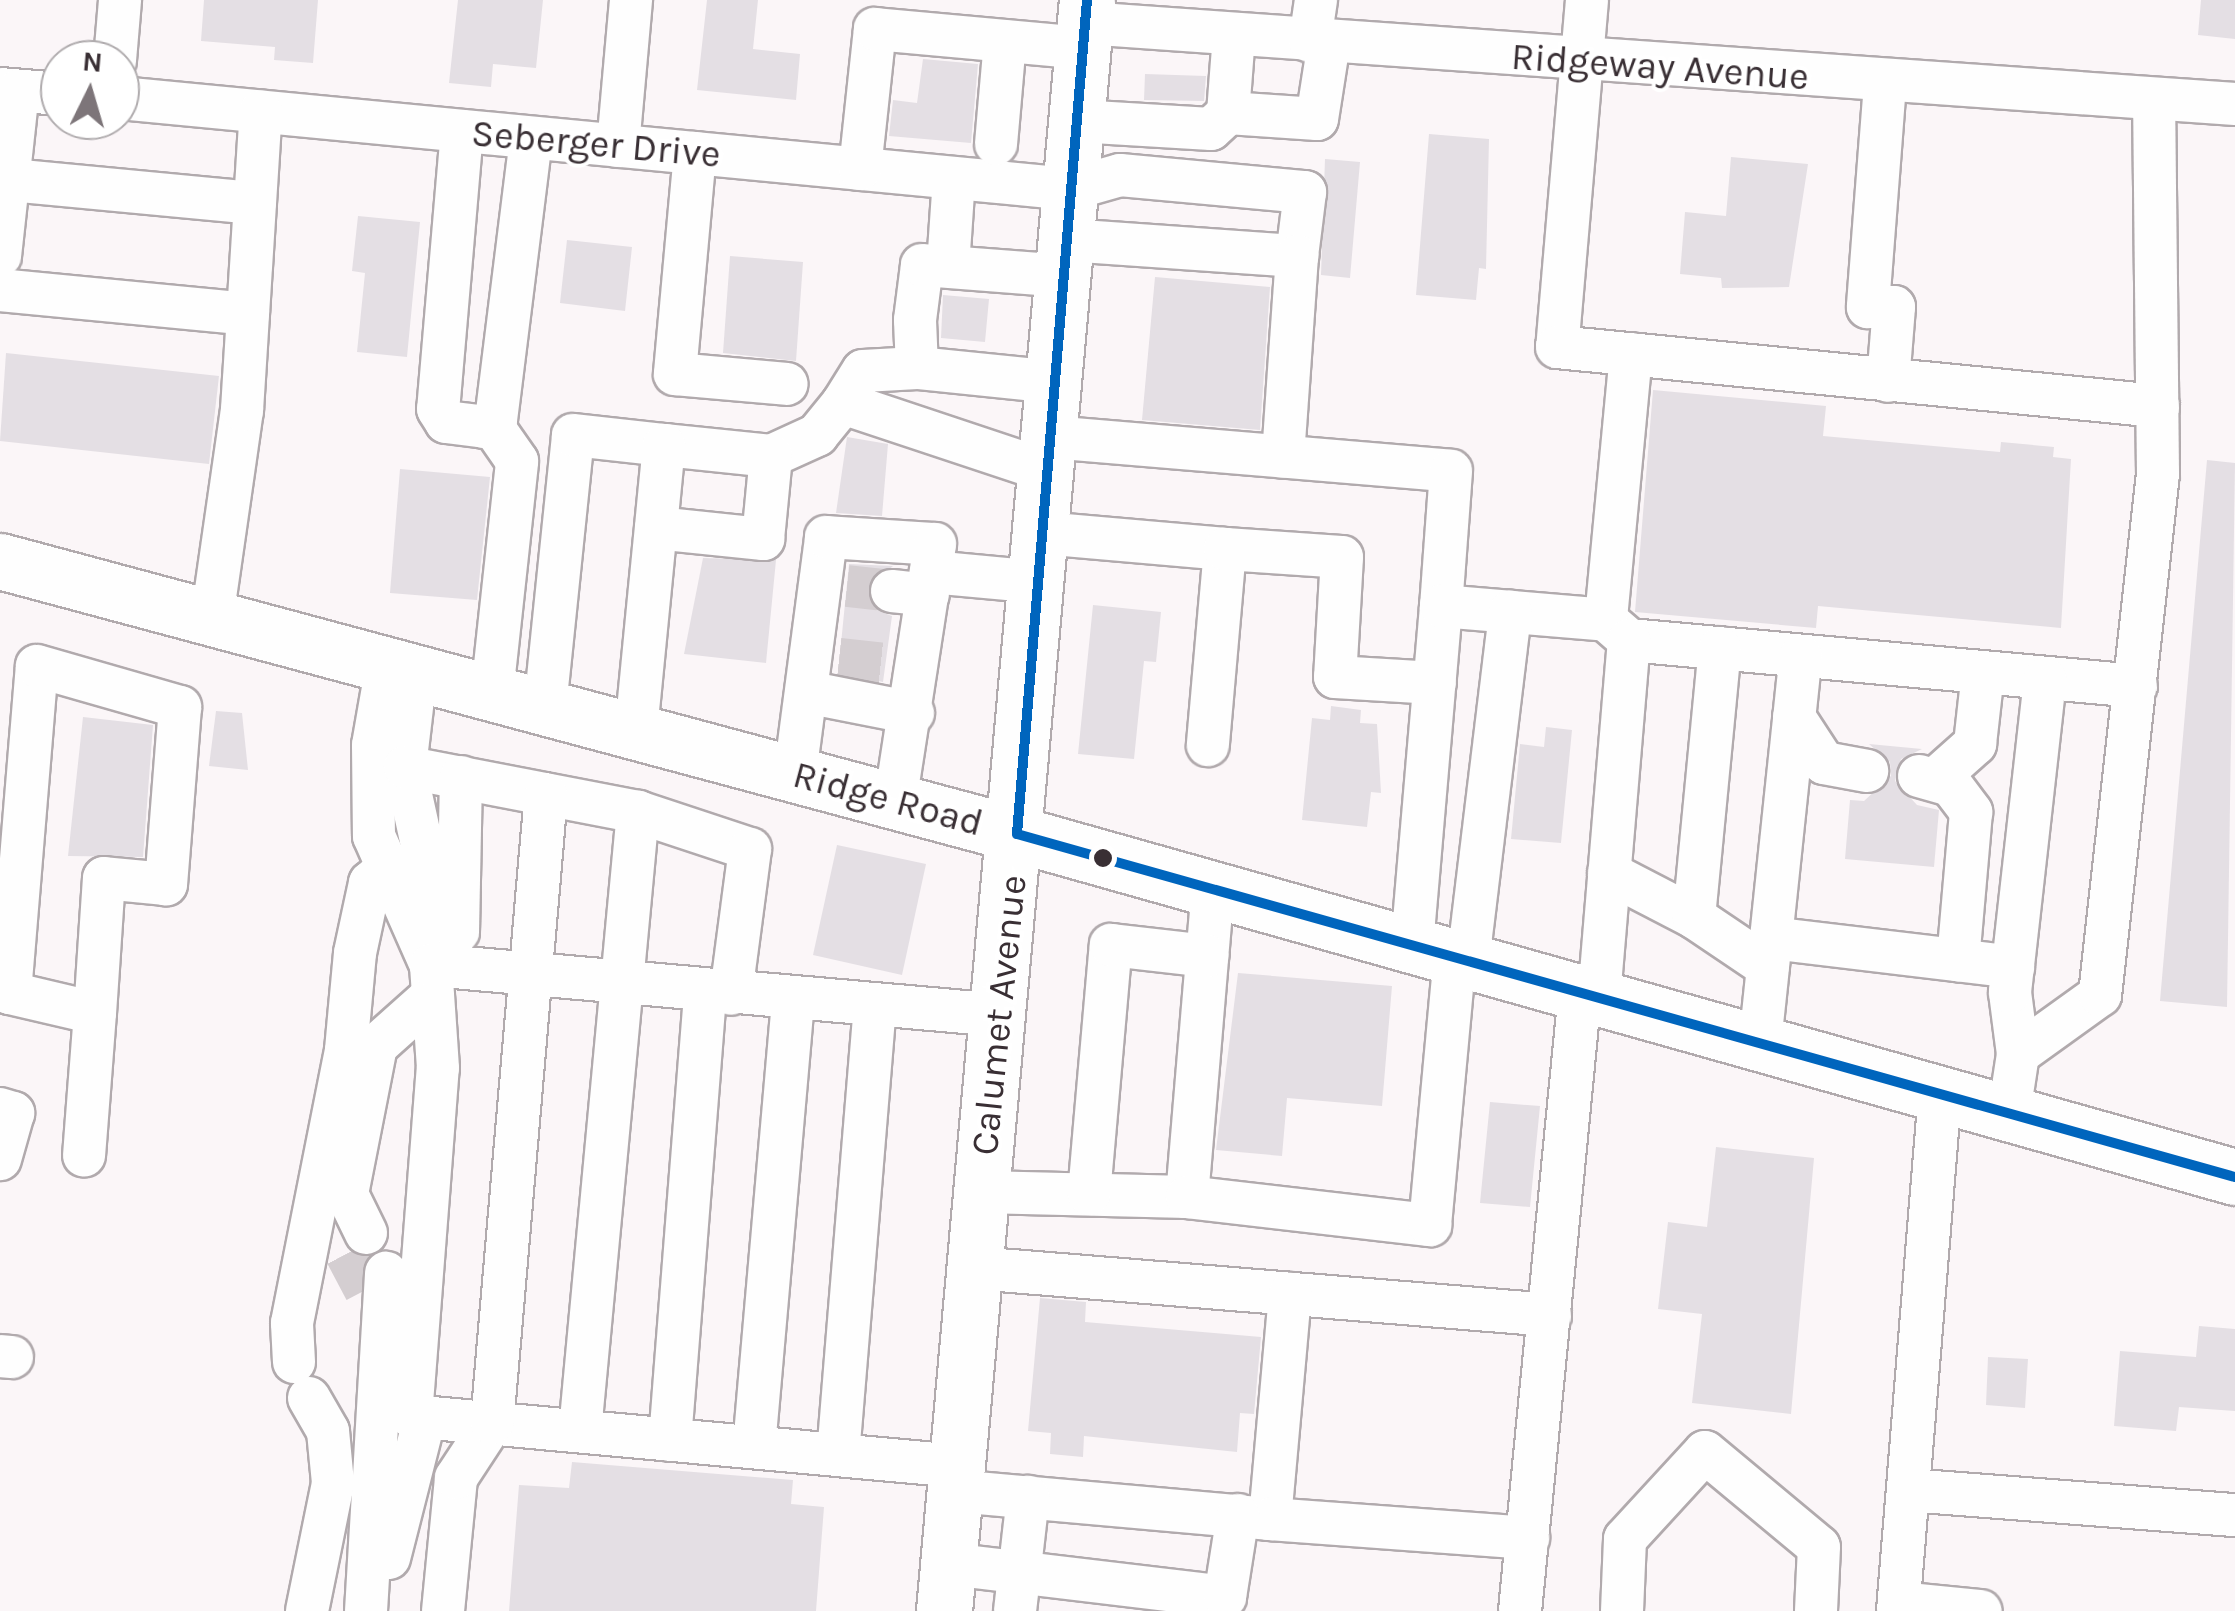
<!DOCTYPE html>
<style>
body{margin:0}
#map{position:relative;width:2235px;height:1611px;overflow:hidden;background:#fbf6f8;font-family:Karla,sans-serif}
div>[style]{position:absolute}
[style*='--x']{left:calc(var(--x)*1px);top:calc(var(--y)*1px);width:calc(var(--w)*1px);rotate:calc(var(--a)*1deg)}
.building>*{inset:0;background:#e4dfe4}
.minor-tunnel>*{height:42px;margin-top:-21px;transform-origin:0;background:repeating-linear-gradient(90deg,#d4ced1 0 42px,transparent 0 63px)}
.roads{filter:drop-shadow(2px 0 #b1aaad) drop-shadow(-2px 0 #b1aaad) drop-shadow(0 2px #b1aaad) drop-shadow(0 -2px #b1aaad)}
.minor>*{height:42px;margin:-21px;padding:0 21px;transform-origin:21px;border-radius:21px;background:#fefefe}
.major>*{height:55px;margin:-27.5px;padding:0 27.5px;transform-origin:27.5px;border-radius:27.5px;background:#fefefe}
.bus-1>*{height:10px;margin:-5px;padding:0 5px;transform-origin:5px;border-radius:5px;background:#0065bd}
.dots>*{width:28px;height:28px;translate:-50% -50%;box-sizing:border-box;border:5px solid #fff;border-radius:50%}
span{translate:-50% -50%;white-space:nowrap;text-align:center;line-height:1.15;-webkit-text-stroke:8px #fff;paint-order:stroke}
.street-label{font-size:38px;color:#392f34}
.north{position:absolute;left:40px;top:40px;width:100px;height:100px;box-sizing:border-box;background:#fff;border:2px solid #b0acae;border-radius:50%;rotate:5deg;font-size:28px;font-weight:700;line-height:40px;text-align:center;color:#392f34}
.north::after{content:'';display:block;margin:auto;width:35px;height:45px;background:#7d7579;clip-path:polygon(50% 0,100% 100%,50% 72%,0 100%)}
</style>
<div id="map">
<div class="building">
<div style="clip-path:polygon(204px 0,318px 0,313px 63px,274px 60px,275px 47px,201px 41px)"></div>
<div style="clip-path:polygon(458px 0,543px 0,536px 68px,493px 64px,491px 87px,449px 83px)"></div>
<div style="clip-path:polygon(707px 0,758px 0,753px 49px,800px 54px,796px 100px,697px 90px)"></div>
<div style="clip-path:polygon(2201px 0,2235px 0,2235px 39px,2198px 35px)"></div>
<div style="clip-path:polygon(923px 59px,978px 64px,971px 143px,889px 136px,893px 100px,917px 103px)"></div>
<div style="clip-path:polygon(1145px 74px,1206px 76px,1204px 101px,1144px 100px)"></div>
<div style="clip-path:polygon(1429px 134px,1489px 139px,1486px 269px,1479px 268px,1476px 300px,1416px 295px)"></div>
<div style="clip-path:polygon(1731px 157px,1808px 164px,1789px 287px,1722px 288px,1721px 278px,1680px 274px,1685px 212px,1726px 216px)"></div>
<div style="clip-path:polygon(1325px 159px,1360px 162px,1350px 278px,1321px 275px)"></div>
<div style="clip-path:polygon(358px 216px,420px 222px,407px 357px,357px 352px,365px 273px,352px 271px)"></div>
<div style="clip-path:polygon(567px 240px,632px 247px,625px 311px,560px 303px)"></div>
<div style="clip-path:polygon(730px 256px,803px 262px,796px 361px,723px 353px)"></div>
<div style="clip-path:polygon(1155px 277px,1270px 287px,1260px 430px,1142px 420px)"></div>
<div style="clip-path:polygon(943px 295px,989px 299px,985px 342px,941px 338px)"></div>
<div style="clip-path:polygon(6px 353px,219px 376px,209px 464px,0 441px)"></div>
<div style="clip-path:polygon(1653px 390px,1826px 406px,1823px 436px,2000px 452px,2001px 442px,2054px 447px,2053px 457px,2071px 459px,2061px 628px,1818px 606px,1816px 628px,1635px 612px)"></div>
<div style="clip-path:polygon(847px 437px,888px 444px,882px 516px,836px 513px)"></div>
<div style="clip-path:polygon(2207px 460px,2235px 463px,2227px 1007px,2160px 1001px)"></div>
<div style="clip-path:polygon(400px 469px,490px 477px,477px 600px,390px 593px)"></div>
<div style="clip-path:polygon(703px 558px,776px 560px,766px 663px,684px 654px)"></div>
<div style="clip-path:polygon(849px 564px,893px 566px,867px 589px,876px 610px,892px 616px,883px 682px,838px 673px)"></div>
<div style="clip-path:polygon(1093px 605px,1161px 612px,1156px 662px,1144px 661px,1134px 759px,1078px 754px)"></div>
<div style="clip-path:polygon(1331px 706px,1361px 710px,1360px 723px,1377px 724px,1381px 793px,1371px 792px,1367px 827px,1302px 820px,1312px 718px,1330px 720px)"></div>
<div style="clip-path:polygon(216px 711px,242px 713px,248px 770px,209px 766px)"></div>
<div style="clip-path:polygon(83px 717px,153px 725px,143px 857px,68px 856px)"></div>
<div style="clip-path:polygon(1546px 727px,1572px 730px,1561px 843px,1511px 839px,1520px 744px,1544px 747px)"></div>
<div style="clip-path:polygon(1869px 744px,1922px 749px,1901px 759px,1895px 781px,1917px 805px,1939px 810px,1934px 867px,1845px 859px,1850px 800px,1864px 801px,1891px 776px,1890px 762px)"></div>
<div style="clip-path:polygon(837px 845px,926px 864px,902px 975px,813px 955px)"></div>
<div style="clip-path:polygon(1238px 973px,1392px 986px,1382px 1106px,1287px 1098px,1282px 1156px,1216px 1150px)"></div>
<div style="clip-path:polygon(1490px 1102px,1540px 1106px,1530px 1207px,1480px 1203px)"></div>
<div style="clip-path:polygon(1716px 1147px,1814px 1158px,1791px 1414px,1692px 1403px,1702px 1314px,1658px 1309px,1668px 1222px,1707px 1227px)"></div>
<div style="clip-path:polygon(1040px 1298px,1086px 1302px,1085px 1322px,1261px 1337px,1254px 1414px,1240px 1413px,1237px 1452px,1084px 1436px,1083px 1457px,1050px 1454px,1051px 1433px,1028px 1431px)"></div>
<div style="clip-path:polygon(2199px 1326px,2235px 1329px,2235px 1411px,2179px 1407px,2176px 1431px,2114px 1426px,2120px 1351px,2196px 1357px)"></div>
<div style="clip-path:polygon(1988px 1357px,2028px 1359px,2025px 1408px,1986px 1405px)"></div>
<div style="clip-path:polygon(572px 1462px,793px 1480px,791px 1504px,824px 1507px,816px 1611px,509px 1611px,519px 1485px,569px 1488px)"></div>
</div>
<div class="minor-tunnel">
<div style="--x:847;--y:586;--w:45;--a:6.3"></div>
<div style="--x:839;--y:659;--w:46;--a:6.2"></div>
<div style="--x:346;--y:1254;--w:41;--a:62.2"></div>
</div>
<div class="roads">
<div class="minor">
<div style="--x:1587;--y:0;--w:348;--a:94.9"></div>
<div style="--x:1557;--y:347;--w:604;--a:5.61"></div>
<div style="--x:1085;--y:23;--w:1153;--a:4.03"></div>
<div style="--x:1310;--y:41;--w:41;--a:-81.7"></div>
<div style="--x:115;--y:60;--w:60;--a:-85.2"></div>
<div style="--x:1885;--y:84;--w:224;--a:94.4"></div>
<div style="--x:1868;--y:307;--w:26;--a:0"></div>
<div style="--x:1894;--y:307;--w:74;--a:94.6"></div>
<div style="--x:0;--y:89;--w:60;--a:4.8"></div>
<div style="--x:120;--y:98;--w:955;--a:5.47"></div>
<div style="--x:1071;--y:189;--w:51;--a:-15.9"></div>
<div style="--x:1120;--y:175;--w:186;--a:5.3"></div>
<div style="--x:1305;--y:192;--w:64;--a:97.1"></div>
<div style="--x:1228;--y:113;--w:78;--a:-85.6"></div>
<div style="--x:1077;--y:121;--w:134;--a:3.4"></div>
<div style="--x:1211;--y:129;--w:23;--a:-43"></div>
<div style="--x:1228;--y:113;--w:89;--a:3.9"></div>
<div style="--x:1317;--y:119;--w:78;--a:-81.1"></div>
<div style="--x:462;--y:131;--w:279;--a:94.9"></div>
<div style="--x:438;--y:409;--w:15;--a:58"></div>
<div style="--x:446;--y:422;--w:38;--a:7"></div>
<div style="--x:484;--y:427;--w:14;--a:-30"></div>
<div style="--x:496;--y:420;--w:284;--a:-82.9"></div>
<div style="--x:996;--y:144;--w:103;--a:-85"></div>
<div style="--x:618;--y:146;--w:147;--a:-84.9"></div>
<div style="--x:695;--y:153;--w:222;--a:95.2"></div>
<div style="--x:675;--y:374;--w:112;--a:5.1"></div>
<div style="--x:860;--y:169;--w:141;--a:-83.9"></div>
<div style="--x:875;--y:29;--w:209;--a:5.2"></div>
<div style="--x:0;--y:179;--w:256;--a:5.4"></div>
<div style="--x:1067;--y:240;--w:231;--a:4"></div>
<div style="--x:1297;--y:256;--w:201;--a:94"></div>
<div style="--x:0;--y:256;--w:166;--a:-83.8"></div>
<div style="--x:948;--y:266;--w:88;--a:-86.1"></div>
<div style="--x:0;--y:290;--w:249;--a:5.5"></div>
<div style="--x:1631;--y:354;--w:267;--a:95.4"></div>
<div style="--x:1606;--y:620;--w:30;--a:41"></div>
<div style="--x:1629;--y:640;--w:509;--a:5.18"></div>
<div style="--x:917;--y:368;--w:54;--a:176.8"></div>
<div style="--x:863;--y:371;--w:38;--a:122"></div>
<div style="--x:843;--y:403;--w:215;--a:18.4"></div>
<div style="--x:1055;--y:382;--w:139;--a:-174.2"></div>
<div style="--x:917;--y:368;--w:48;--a:-92.4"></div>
<div style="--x:915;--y:320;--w:55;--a:-82.7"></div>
<div style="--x:922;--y:265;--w:142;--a:4.4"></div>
<div style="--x:1050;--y:437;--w:402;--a:4.8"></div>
<div style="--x:1451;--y:471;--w:135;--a:94.2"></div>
<div style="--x:771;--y:456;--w:51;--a:-24.5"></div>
<div style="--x:817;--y:435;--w:41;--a:-50.9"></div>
<div style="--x:656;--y:528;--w:108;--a:5.9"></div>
<div style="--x:763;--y:539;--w:83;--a:-84.5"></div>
<div style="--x:771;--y:456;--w:108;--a:-174.1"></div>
<div style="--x:1042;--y:533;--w:184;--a:5"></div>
<div style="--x:1225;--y:549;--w:197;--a:95"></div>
<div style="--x:1225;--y:549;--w:117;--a:3.9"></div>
<div style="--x:1342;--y:557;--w:120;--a:93.3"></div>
<div style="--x:1335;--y:677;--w:100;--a:3.4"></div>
<div style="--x:931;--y:572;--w:107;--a:5.3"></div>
<div style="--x:892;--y:591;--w:36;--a:6"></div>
<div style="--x:212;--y:618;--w:210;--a:-81.8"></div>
<div style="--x:242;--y:410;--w:299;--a:-86.4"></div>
<div style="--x:387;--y:665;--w:81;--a:99.9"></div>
<div style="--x:373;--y:745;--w:91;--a:89.4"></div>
<div style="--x:374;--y:836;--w:141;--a:66.2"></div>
<div style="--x:431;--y:965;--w:61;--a:-86.2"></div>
<div style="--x:435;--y:904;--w:140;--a:-102.4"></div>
<div style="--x:405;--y:767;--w:95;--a:-83.3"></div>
<div style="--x:492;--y:693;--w:233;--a:-83.8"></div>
<div style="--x:517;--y:461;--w:44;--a:-124.8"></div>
<div style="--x:811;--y:693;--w:104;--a:11.1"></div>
<div style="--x:545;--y:707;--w:273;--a:-84.1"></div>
<div style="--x:573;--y:435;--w:92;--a:6.3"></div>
<div style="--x:664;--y:445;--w:287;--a:95.6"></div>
<div style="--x:1794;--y:717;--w:55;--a:56.9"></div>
<div style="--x:1824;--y:763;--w:44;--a:10.5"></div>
<div style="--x:405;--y:767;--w:237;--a:10.9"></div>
<div style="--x:638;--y:812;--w:118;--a:18.3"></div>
<div style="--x:750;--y:849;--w:146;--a:97.5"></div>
<div style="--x:795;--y:774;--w:239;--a:-82.5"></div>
<div style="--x:826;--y:537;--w:109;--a:3.7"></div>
<div style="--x:935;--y:544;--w:260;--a:98.8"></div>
<div style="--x:1919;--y:776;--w:33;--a:16"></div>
<div style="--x:1951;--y:785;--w:34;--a:53"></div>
<div style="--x:1971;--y:812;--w:149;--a:95"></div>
<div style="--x:1938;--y:777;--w:50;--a:-41.7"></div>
<div style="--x:1975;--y:744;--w:71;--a:-83.6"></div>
<div style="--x:1609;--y:873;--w:96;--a:27.4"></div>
<div style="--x:1694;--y:917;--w:270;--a:-84.5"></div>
<div style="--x:1694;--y:917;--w:89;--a:34"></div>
<div style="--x:458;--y:932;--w:155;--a:-88.9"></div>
<div style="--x:1771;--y:938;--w:244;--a:6.8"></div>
<div style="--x:1412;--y:945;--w:340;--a:-85.1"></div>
<div style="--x:1441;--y:606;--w:166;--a:4.8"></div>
<div style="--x:1468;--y:961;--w:352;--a:-83.1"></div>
<div style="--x:0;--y:990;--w:10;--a:17"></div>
<div style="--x:10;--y:993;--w:328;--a:-85.3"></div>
<div style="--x:37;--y:666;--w:149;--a:16"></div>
<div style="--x:180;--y:707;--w:178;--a:94.5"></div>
<div style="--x:166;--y:884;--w:62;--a:-174.5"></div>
<div style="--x:104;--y:878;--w:135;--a:93.8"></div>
<div style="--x:10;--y:993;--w:87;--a:13.2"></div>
<div style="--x:95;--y:1013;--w:143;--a:94.4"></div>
<div style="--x:1599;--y:997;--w:358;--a:-85.2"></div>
<div style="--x:1760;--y:1043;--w:389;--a:-84"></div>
<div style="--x:2018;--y:1054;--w:101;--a:-35.7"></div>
<div style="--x:2100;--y:995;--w:524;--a:-83.65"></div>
<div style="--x:2158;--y:474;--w:374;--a:-90.6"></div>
<div style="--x:0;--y:1109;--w:14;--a:17"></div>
<div style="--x:13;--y:1113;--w:48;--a:105.8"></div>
<div style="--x:2009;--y:1113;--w:60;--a:-81.3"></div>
<div style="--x:2018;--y:1054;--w:63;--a:-97.4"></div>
<div style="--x:2010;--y:992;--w:315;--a:-83.6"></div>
<div style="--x:982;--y:1192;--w:205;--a:1.4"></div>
<div style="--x:1187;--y:1197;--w:309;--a:-85.2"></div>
<div style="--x:1089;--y:1194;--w:250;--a:-85"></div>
<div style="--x:1111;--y:945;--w:97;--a:6.5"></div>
<div style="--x:1187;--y:1197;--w:245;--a:6.6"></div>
<div style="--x:1430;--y:1225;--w:269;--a:-84.7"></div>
<div style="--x:366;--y:1233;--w:43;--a:-116"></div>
<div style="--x:347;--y:1194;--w:151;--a:-78.9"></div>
<div style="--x:376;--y:1046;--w:76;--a:-41.8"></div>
<div style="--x:975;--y:1268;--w:577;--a:4.67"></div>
<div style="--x:0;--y:1356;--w:12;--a:5"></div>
<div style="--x:294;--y:1362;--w:39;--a:-93"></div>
<div style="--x:292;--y:1323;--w:278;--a:-78.8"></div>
<div style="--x:346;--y:1050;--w:97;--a:-84.7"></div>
<div style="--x:355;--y:953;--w:72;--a:-77.9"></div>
<div style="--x:370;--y:883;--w:21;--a:-41"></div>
<div style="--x:580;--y:1431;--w:622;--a:-84.65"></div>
<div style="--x:670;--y:1440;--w:450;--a:-85.5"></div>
<div style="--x:754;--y:1447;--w:450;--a:-85"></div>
<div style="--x:838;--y:1455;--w:452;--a:-85.3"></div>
<div style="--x:957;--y:1466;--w:548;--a:-174.77"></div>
<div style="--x:411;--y:1416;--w:349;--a:-85.6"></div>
<div style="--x:438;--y:1068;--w:103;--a:-93.9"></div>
<div style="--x:431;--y:965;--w:570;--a:5.03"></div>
<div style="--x:1908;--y:1490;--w:328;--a:4.4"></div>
<div style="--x:955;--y:1491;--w:316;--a:5.1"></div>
<div style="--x:1270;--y:1519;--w:226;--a:-84.9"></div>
<div style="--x:1270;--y:1519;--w:259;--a:4.2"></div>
<div style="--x:389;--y:1558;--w:146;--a:-75.7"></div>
<div style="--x:949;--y:1564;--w:278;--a:6.8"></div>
<div style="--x:1225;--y:1597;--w:83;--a:-81"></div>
<div style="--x:1899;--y:1603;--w:82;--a:5.6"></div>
<div style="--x:307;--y:1611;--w:131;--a:-78.5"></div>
<div style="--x:333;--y:1483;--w:52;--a:-95.5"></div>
<div style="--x:328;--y:1431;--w:38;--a:-120"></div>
<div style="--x:366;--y:1611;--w:339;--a:-86.6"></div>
<div style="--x:443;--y:1611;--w:134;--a:-84.4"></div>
<div style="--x:456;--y:1478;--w:66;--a:-56.8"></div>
<div style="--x:492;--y:1423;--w:631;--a:-85.09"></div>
<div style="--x:1015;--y:1611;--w:115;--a:-83.5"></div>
<div style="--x:1520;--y:1611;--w:622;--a:-84.46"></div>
<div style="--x:1622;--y:1611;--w:72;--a:-87.6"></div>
<div style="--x:1625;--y:1539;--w:118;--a:-47.4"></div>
<div style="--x:1705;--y:1452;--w:148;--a:39.8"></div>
<div style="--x:1819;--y:1547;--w:64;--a:92.7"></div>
<div style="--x:1898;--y:1611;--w:519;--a:-85.36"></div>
</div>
<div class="major">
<div style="--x:0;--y:561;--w:1053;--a:15.03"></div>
<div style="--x:1017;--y:834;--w:1265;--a:15.73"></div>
<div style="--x:944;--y:1611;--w:1617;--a:-84.93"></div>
</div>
</div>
<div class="bus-1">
<div style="--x:1087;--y:0;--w:837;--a:94.8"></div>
<div style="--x:1017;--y:834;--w:1265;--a:15.73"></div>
</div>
<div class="dots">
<div style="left:1103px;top:858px;background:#392f34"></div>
</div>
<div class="street-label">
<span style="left:1660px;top:67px;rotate:4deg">Ridgeway Avenue</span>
<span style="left:596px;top:144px;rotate:5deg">Seberger Drive</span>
<span style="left:888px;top:799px;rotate:15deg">Ridge Road</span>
<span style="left:999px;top:1015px;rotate:-84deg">Calumet Avenue</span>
</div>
<div class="north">N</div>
</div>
